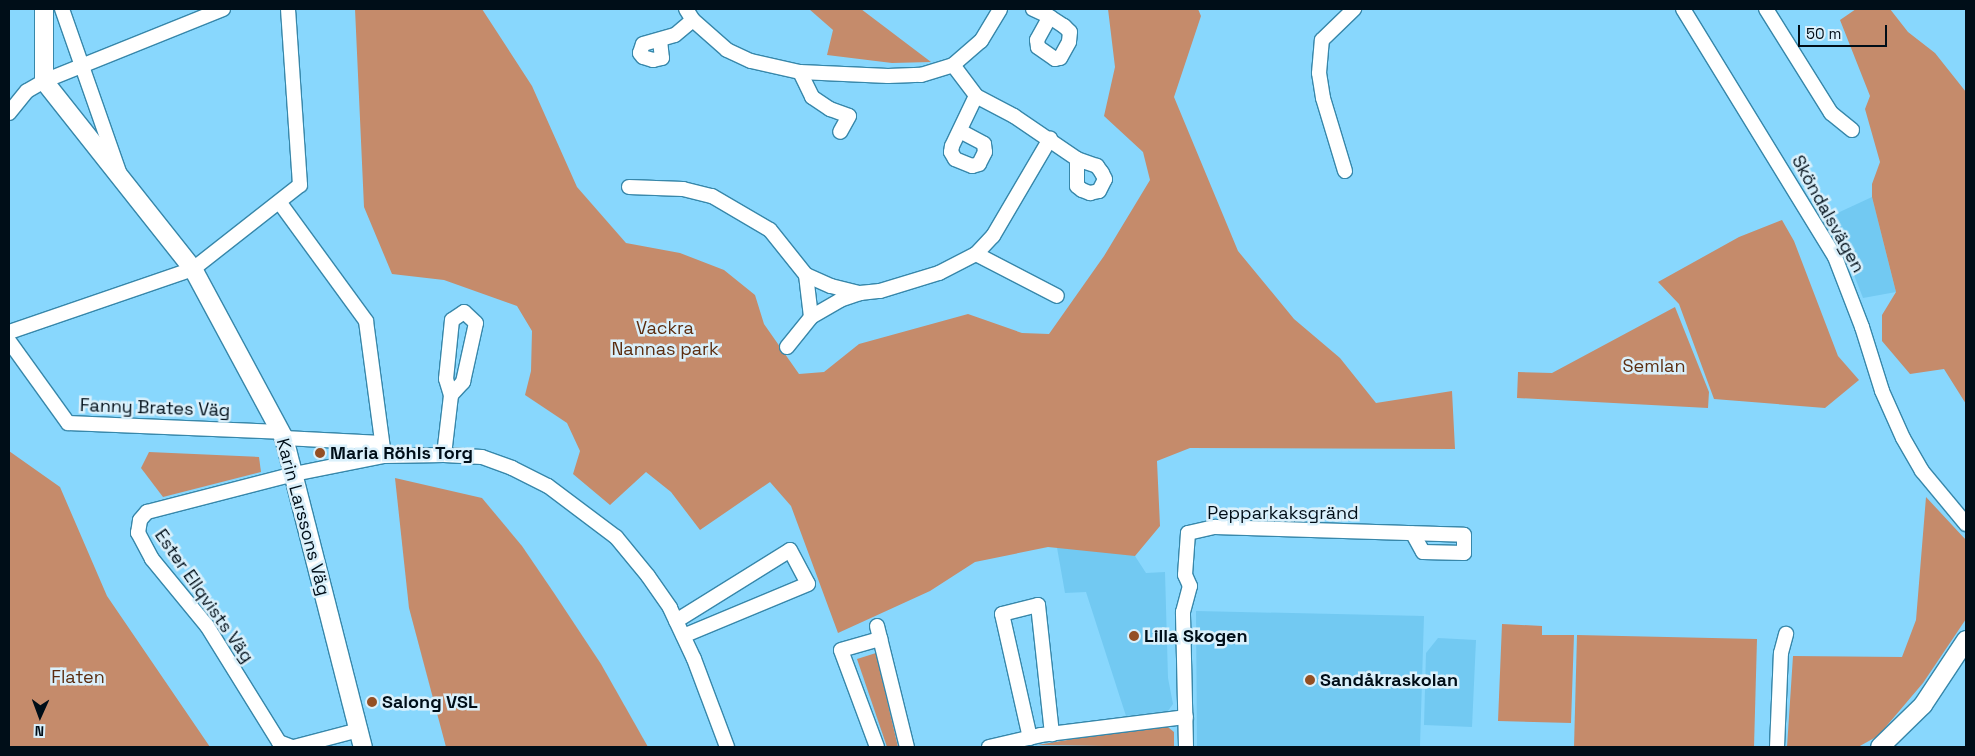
<!DOCTYPE html>
<meta charset="utf-8">
<style>
body{margin:0}
#map{position:relative;width:1975px;height:756px;overflow:hidden;background:#88d7fd;font-family:"Space Grotesk",sans-serif}
div>[style]{position:absolute}
[style*='--x']{left:calc(var(--x)*1px);top:calc(var(--y)*1px);width:calc(var(--w)*1px);rotate:calc(var(--a)*1deg)}
.built>*{inset:0;background:#72c9f2}
.green>*{inset:0;background:#c58b6b}
.roads{filter:drop-shadow(1px 0 #3787aa) drop-shadow(-1px 0 #3787aa) drop-shadow(0 1px #3787aa) drop-shadow(0 -1px #3787aa)}
.minor>*{height:14px;margin:-7px;padding:0 7px;transform-origin:7px;border-radius:7px;background:#fff}
.tertiary>*{height:18px;margin:-9px;padding:0 9px;transform-origin:9px;border-radius:9px;background:#fff}
.dots>*{width:14px;height:14px;translate:-50% -50%;box-sizing:border-box;border:2px solid #daf0fb;border-radius:50%}
span{translate:-50% -50%;white-space:nowrap;text-align:center;line-height:1.15;-webkit-text-stroke:5px #daf0fb;paint-order:stroke}
.street-label{font-size:18px;color:#000e18}
.park-label{font-size:18px;color:#5b2d10}
.poi-label{font-size:18px;color:#000e18;font-weight:700}
.left{translate:0 -50%;text-align:left}
.frame{position:absolute;inset:0;border:10px solid #000e18;pointer-events:none}
.north{position:absolute;left:15px;top:691px;width:50px;height:50px;-webkit-text-stroke:4px #daf0fb;paint-order:stroke;rotate:182deg;font-size:14px;font-weight:700;line-height:20px;text-align:center;color:#000e18}
.north::after{content:'';display:block;margin:auto;width:18px;height:22px;background:#000e18;clip-path:polygon(50% 0,100% 100%,50% 72%,0 100%)}
.scale{position:absolute;left:1798px;top:25px;width:89px;height:22px;box-sizing:border-box;border:2px solid #000e18;border-top:0;padding-left:6px;font-size:15px;line-height:18px;white-space:nowrap;color:#000e18;-webkit-text-stroke:4px #daf0fb;paint-order:stroke}
</style>
<div id="map">
<div class="built">
<div style="clip-path:polygon(1872px 197px,1896px 292px,1863px 298px,1831px 216px)"></div>
<div style="clip-path:polygon(1053px 525px,1135px 556px,1146px 573px,1165px 572px,1168px 678px,1173px 704px,1168px 711px,1126px 716px,1086px 592px,1065px 593px)"></div>
<div style="clip-path:polygon(1196px 611px,1424px 616px,1420px 746px,1197px 747px)"></div>
<div style="clip-path:polygon(1438px 638px,1476px 640px,1472px 727px,1424px 725px,1426px 653px)"></div>
</div>
<div class="green">
<div style="clip-path:polygon(355px 9px,482px 9px,532px 86px,577px 187px,626px 243px,680px 253px,724px 270px,755px 295px,764px 324px,799px 374px,824px 372px,859px 344px,968px 314px,1022px 333px,1049px 334px,1104px 256px,1150px 180px,1143px 152px,1104px 116px,1115px 67px,1108px 9px,1198px 9px,1201px 16px,1174px 97px,1238px 251px,1294px 319px,1340px 358px,1376px 403px,1452px 391px,1455px 449px,1190px 448px,1157px 461px,1160px 526px,1135px 556px,1048px 547px,975px 562px,930px 591px,838px 633px,791px 506px,770px 482px,700px 530px,671px 492px,646px 472px,610px 505px,573px 474px,580px 451px,567px 423px,525px 395px,531px 371px,532px 331px,517px 306px,444px 280px,392px 274px,364px 207px)"></div>
<div style="clip-path:polygon(809px 9px,861px 9px,931px 62px,892px 63px,827px 55px,833px 30px)"></div>
<div style="clip-path:polygon(1856px 9px,1890px 9px,1908px 32px,1935px 53px,1966px 92px,1966px 404px,1944px 369px,1910px 374px,1882px 341px,1882px 315px,1896px 292px,1872px 197px,1872px 184px,1880px 162px,1865px 109px,1870px 96px,1840px 20px)"></div>
<div style="clip-path:polygon(1782px 220px,1794px 241px,1838px 356px,1859px 380px,1825px 408px,1714px 399px,1679px 304px,1658px 282px,1739px 237px)"></div>
<div style="clip-path:polygon(1675px 307px,1709px 392px,1708px 408px,1517px 398px,1518px 372px,1552px 373px)"></div>
<div style="clip-path:polygon(9px 451px,60px 487px,107px 596px,210px 747px,9px 747px)"></div>
<div style="clip-path:polygon(149px 452px,259px 457px,261px 472px,163px 497px,141px 468px)"></div>
<div style="clip-path:polygon(395px 478px,482px 498px,522px 546px,554px 593px,601px 664px,648px 747px,446px 747px,409px 608px)"></div>
<div style="clip-path:polygon(1926px 497px,1966px 540px,1966px 619px,1923px 683px,1878px 736px,1858px 747px,1787px 747px,1793px 656px,1902px 657px,1916px 620px)"></div>
<div style="clip-path:polygon(1502px 624px,1542px 626px,1542px 635px,1574px 635px,1571px 723px,1498px 721px)"></div>
<div style="clip-path:polygon(1577px 635px,1757px 639px,1754px 747px,1574px 747px)"></div>
<div style="clip-path:polygon(876px 653px,898px 747px,887px 747px,857px 659px)"></div>
<div style="clip-path:polygon(1164px 724px,1174px 732px,1174px 747px,1037px 745px)"></div>
</div>
<div class="roads">
<div class="minor">
<div style="--x:62;--y:9;--w:173;--a:70.7"></div>
<div style="--x:686;--y:9;--w:13;--a:58"></div>
<div style="--x:693;--y:20;--w:45;--a:41.4"></div>
<div style="--x:727;--y:50;--w:26;--a:25"></div>
<div style="--x:751;--y:61;--w:50;--a:12.7"></div>
<div style="--x:800;--y:72;--w:88;--a:2.6"></div>
<div style="--x:888;--y:76;--w:33;--a:-2"></div>
<div style="--x:921;--y:75;--w:34;--a:-17"></div>
<div style="--x:953;--y:65;--w:37;--a:-41"></div>
<div style="--x:981;--y:41;--w:37;--a:-59"></div>
<div style="--x:1033;--y:9;--w:19;--a:25"></div>
<div style="--x:1050;--y:17;--w:17;--a:33"></div>
<div style="--x:1064;--y:26;--w:8;--a:45"></div>
<div style="--x:1070;--y:32;--w:10;--a:96"></div>
<div style="--x:1069;--y:42;--w:18;--a:119"></div>
<div style="--x:1060;--y:58;--w:5;--a:169"></div>
<div style="--x:1055;--y:59;--w:21;--a:-145"></div>
<div style="--x:1038;--y:47;--w:7;--a:-98"></div>
<div style="--x:1037;--y:40;--w:26;--a:-61"></div>
<div style="--x:1683;--y:9;--w:291;--a:58.5"></div>
<div style="--x:1835;--y:257;--w:75;--a:68.9"></div>
<div style="--x:1862;--y:327;--w:67;--a:72.6"></div>
<div style="--x:1882;--y:391;--w:51;--a:65.9"></div>
<div style="--x:1903;--y:438;--w:38;--a:60"></div>
<div style="--x:1922;--y:471;--w:69;--a:50.3"></div>
<div style="--x:1766;--y:9;--w:123;--a:58"></div>
<div style="--x:1831;--y:113;--w:27;--a:39"></div>
<div style="--x:660;--y:40;--w:18;--a:84"></div>
<div style="--x:662;--y:58;--w:9;--a:167"></div>
<div style="--x:653;--y:60;--w:10;--a:-163"></div>
<div style="--x:643;--y:57;--w:5;--a:-127"></div>
<div style="--x:640;--y:53;--w:9;--a:-72"></div>
<div style="--x:643;--y:44;--w:33;--a:-16"></div>
<div style="--x:675;--y:35;--w:23;--a:-40"></div>
<div style="--x:953;--y:65;--w:39;--a:53"></div>
<div style="--x:976;--y:96;--w:43;--a:27.8"></div>
<div style="--x:1014;--y:116;--w:76;--a:34.3"></div>
<div style="--x:1077;--y:159;--w:27;--a:90"></div>
<div style="--x:1077;--y:186;--w:6;--a:39"></div>
<div style="--x:1082;--y:190;--w:9;--a:21"></div>
<div style="--x:1090;--y:193;--w:9;--a:-13"></div>
<div style="--x:1099;--y:191;--w:13;--a:-63"></div>
<div style="--x:1105;--y:179;--w:7;--a:-117"></div>
<div style="--x:1102;--y:173;--w:9;--a:-126"></div>
<div style="--x:1097;--y:166;--w:21;--a:-161"></div>
<div style="--x:800;--y:72;--w:28;--a:64"></div>
<div style="--x:812;--y:97;--w:22;--a:34"></div>
<div style="--x:830;--y:109;--w:20;--a:20"></div>
<div style="--x:849;--y:116;--w:18;--a:119"></div>
<div style="--x:9;--y:113;--w:28;--a:-51"></div>
<div style="--x:27;--y:91;--w:20;--a:-30"></div>
<div style="--x:44;--y:81;--w:193;--a:-21.9"></div>
<div style="--x:960;--y:131;--w:27;--a:28"></div>
<div style="--x:984;--y:144;--w:8;--a:83"></div>
<div style="--x:985;--y:152;--w:13;--a:117"></div>
<div style="--x:979;--y:164;--w:7;--a:164"></div>
<div style="--x:972;--y:166;--w:18;--a:-158"></div>
<div style="--x:955;--y:159;--w:8;--a:-120"></div>
<div style="--x:951;--y:152;--w:6;--a:-81"></div>
<div style="--x:952;--y:146;--w:55;--a:-64.4"></div>
<div style="--x:1345;--y:171;--w:76;--a:-106.8"></div>
<div style="--x:1323;--y:98;--w:25;--a:-99"></div>
<div style="--x:1319;--y:73;--w:33;--a:-85"></div>
<div style="--x:1322;--y:40;--w:45;--a:-44.1"></div>
<div style="--x:629;--y:187;--w:54;--a:2.1"></div>
<div style="--x:683;--y:189;--w:30;--a:14"></div>
<div style="--x:712;--y:196;--w:67;--a:30.4"></div>
<div style="--x:770;--y:230;--w:58;--a:51.3"></div>
<div style="--x:806;--y:275;--w:27;--a:24"></div>
<div style="--x:831;--y:286;--w:30;--a:14"></div>
<div style="--x:860;--y:293;--w:20;--a:-6"></div>
<div style="--x:880;--y:291;--w:62;--a:-17"></div>
<div style="--x:939;--y:273;--w:42;--a:-27.2"></div>
<div style="--x:976;--y:254;--w:25;--a:-47"></div>
<div style="--x:993;--y:236;--w:113;--a:-59.6"></div>
<div style="--x:280;--y:203;--w:146;--a:53.9"></div>
<div style="--x:366;--y:321;--w:136;--a:82.4"></div>
<div style="--x:976;--y:254;--w:91;--a:27.4"></div>
<div style="--x:806;--y:275;--w:42;--a:83.2"></div>
<div style="--x:9;--y:332;--w:194;--a:-18.9"></div>
<div style="--x:193;--y:269;--w:136;--a:-38.1"></div>
<div style="--x:300;--y:185;--w:176;--a:-93.9"></div>
<div style="--x:9;--y:341;--w:101;--a:54.3"></div>
<div style="--x:68;--y:423;--w:212;--a:2.4"></div>
<div style="--x:787;--y:347;--w:38;--a:-51"></div>
<div style="--x:811;--y:317;--w:34;--a:-30"></div>
<div style="--x:840;--y:300;--w:21;--a:-19"></div>
<div style="--x:284;--y:438;--w:98;--a:2.9"></div>
<div style="--x:444;--y:455;--w:60;--a:-83.3"></div>
<div style="--x:451;--y:395;--w:18;--a:-47"></div>
<div style="--x:463;--y:382;--w:60;--a:-77.6"></div>
<div style="--x:476;--y:323;--w:16;--a:-137"></div>
<div style="--x:464;--y:312;--w:14;--a:146"></div>
<div style="--x:452;--y:320;--w:59;--a:95.8"></div>
<div style="--x:446;--y:379;--w:17;--a:73"></div>
<div style="--x:676;--y:621;--w:134;--a:-31.9"></div>
<div style="--x:790;--y:550;--w:38;--a:62"></div>
<div style="--x:808;--y:584;--w:135;--a:157.4"></div>
<div style="--x:877;--y:626;--w:125;--a:76.1"></div>
<div style="--x:1030;--y:738;--w:127;--a:-102.7"></div>
<div style="--x:1002;--y:614;--w:37;--a:-14"></div>
<div style="--x:1038;--y:605;--w:130;--a:83.8"></div>
<div style="--x:292;--y:747;--w:14;--a:-159"></div>
<div style="--x:279;--y:742;--w:137;--a:-121.8"></div>
<div style="--x:207;--y:626;--w:87;--a:-129.4"></div>
<div style="--x:152;--y:559;--w:30;--a:-118"></div>
<div style="--x:138;--y:533;--w:13;--a:-81"></div>
<div style="--x:140;--y:520;--w:11;--a:-49"></div>
<div style="--x:147;--y:512;--w:152;--a:-14.5"></div>
<div style="--x:294;--y:474;--w:92;--a:-11.3"></div>
<div style="--x:384;--y:456;--w:60;--a:-1"></div>
<div style="--x:444;--y:455;--w:38;--a:3"></div>
<div style="--x:482;--y:457;--w:32;--a:20"></div>
<div style="--x:512;--y:468;--w:40;--a:26.6"></div>
<div style="--x:548;--y:486;--w:85;--a:36.9"></div>
<div style="--x:616;--y:537;--w:50;--a:50.6"></div>
<div style="--x:648;--y:576;--w:39;--a:55"></div>
<div style="--x:670;--y:608;--w:56;--a:64.8"></div>
<div style="--x:694;--y:659;--w:94;--a:69.4"></div>
<div style="--x:294;--y:747;--w:67;--a:-14.7"></div>
<div style="--x:877;--y:747;--w:103;--a:-110.4"></div>
<div style="--x:841;--y:650;--w:41;--a:-15.8"></div>
<div style="--x:989;--y:747;--w:53;--a:-13"></div>
<div style="--x:1041;--y:735;--w:146;--a:-7.1"></div>
<div style="--x:1186;--y:747;--w:135;--a:-91.3"></div>
<div style="--x:1183;--y:612;--w:27;--a:-75"></div>
<div style="--x:1190;--y:586;--w:12;--a:-114"></div>
<div style="--x:1185;--y:575;--w:42;--a:-85.9"></div>
<div style="--x:1188;--y:533;--w:28;--a:-13"></div>
<div style="--x:1215;--y:527;--w:249;--a:1.8"></div>
<div style="--x:1464;--y:535;--w:18;--a:90"></div>
<div style="--x:1464;--y:553;--w:41;--a:-178.6"></div>
<div style="--x:1423;--y:552;--w:21;--a:-119"></div>
<div style="--x:1777;--y:747;--w:94;--a:-87.6"></div>
<div style="--x:1781;--y:653;--w:20;--a:-75"></div>
</div>
<div class="tertiary">
<div style="--x:44;--y:9;--w:72;--a:90"></div>
<div style="--x:44;--y:81;--w:240;--a:51.6"></div>
<div style="--x:193;--y:269;--w:192;--a:61.7"></div>
<div style="--x:284;--y:438;--w:319;--a:75.7"></div>
<div style="--x:1880;--y:747;--w:60;--a:-44.3"></div>
<div style="--x:1923;--y:705;--w:78;--a:-56.5"></div>
</div>
</div>
<div class="dots">
<div style="left:320px;top:453px;background:#944f24"></div>
<div style="left:1134px;top:636px;background:#944f24"></div>
<div style="left:1310px;top:680px;background:#944f24"></div>
<div style="left:372px;top:702px;background:#944f24"></div>
</div>
<div class="street-label">
<span style="left:1828px;top:214px;rotate:61deg">Sköndalsvägen</span>
<span style="left:155px;top:408px;rotate:2deg">Fanny Brates Väg</span>
<span style="left:1283px;top:513px">Pepparkaksgränd</span>
<span style="left:303px;top:517px;rotate:75deg">Karin Larssons Väg</span>
<span style="left:204px;top:596px;rotate:55deg">Ester Ellqvists Väg</span>
</div>
<div class="park-label">
<span style="left:665px;top:339px">Vackra<br>Nannas park</span>
<span style="left:1654px;top:366px">Semlan</span>
<span style="left:78px;top:677px">Flaten</span>
</div>
<div class="poi-label">
<span class="left" style="left:330px;top:453px">Maria Röhls Torg</span>
<span class="left" style="left:1144px;top:636px">Lilla Skogen</span>
<span class="left" style="left:1320px;top:680px">Sandåkraskolan</span>
<span class="left" style="left:382px;top:702px">Salong VSL</span>
</div>
<div class="frame"></div>
<div class="north">N</div>
<div class="scale">50 m</div>
</div>
